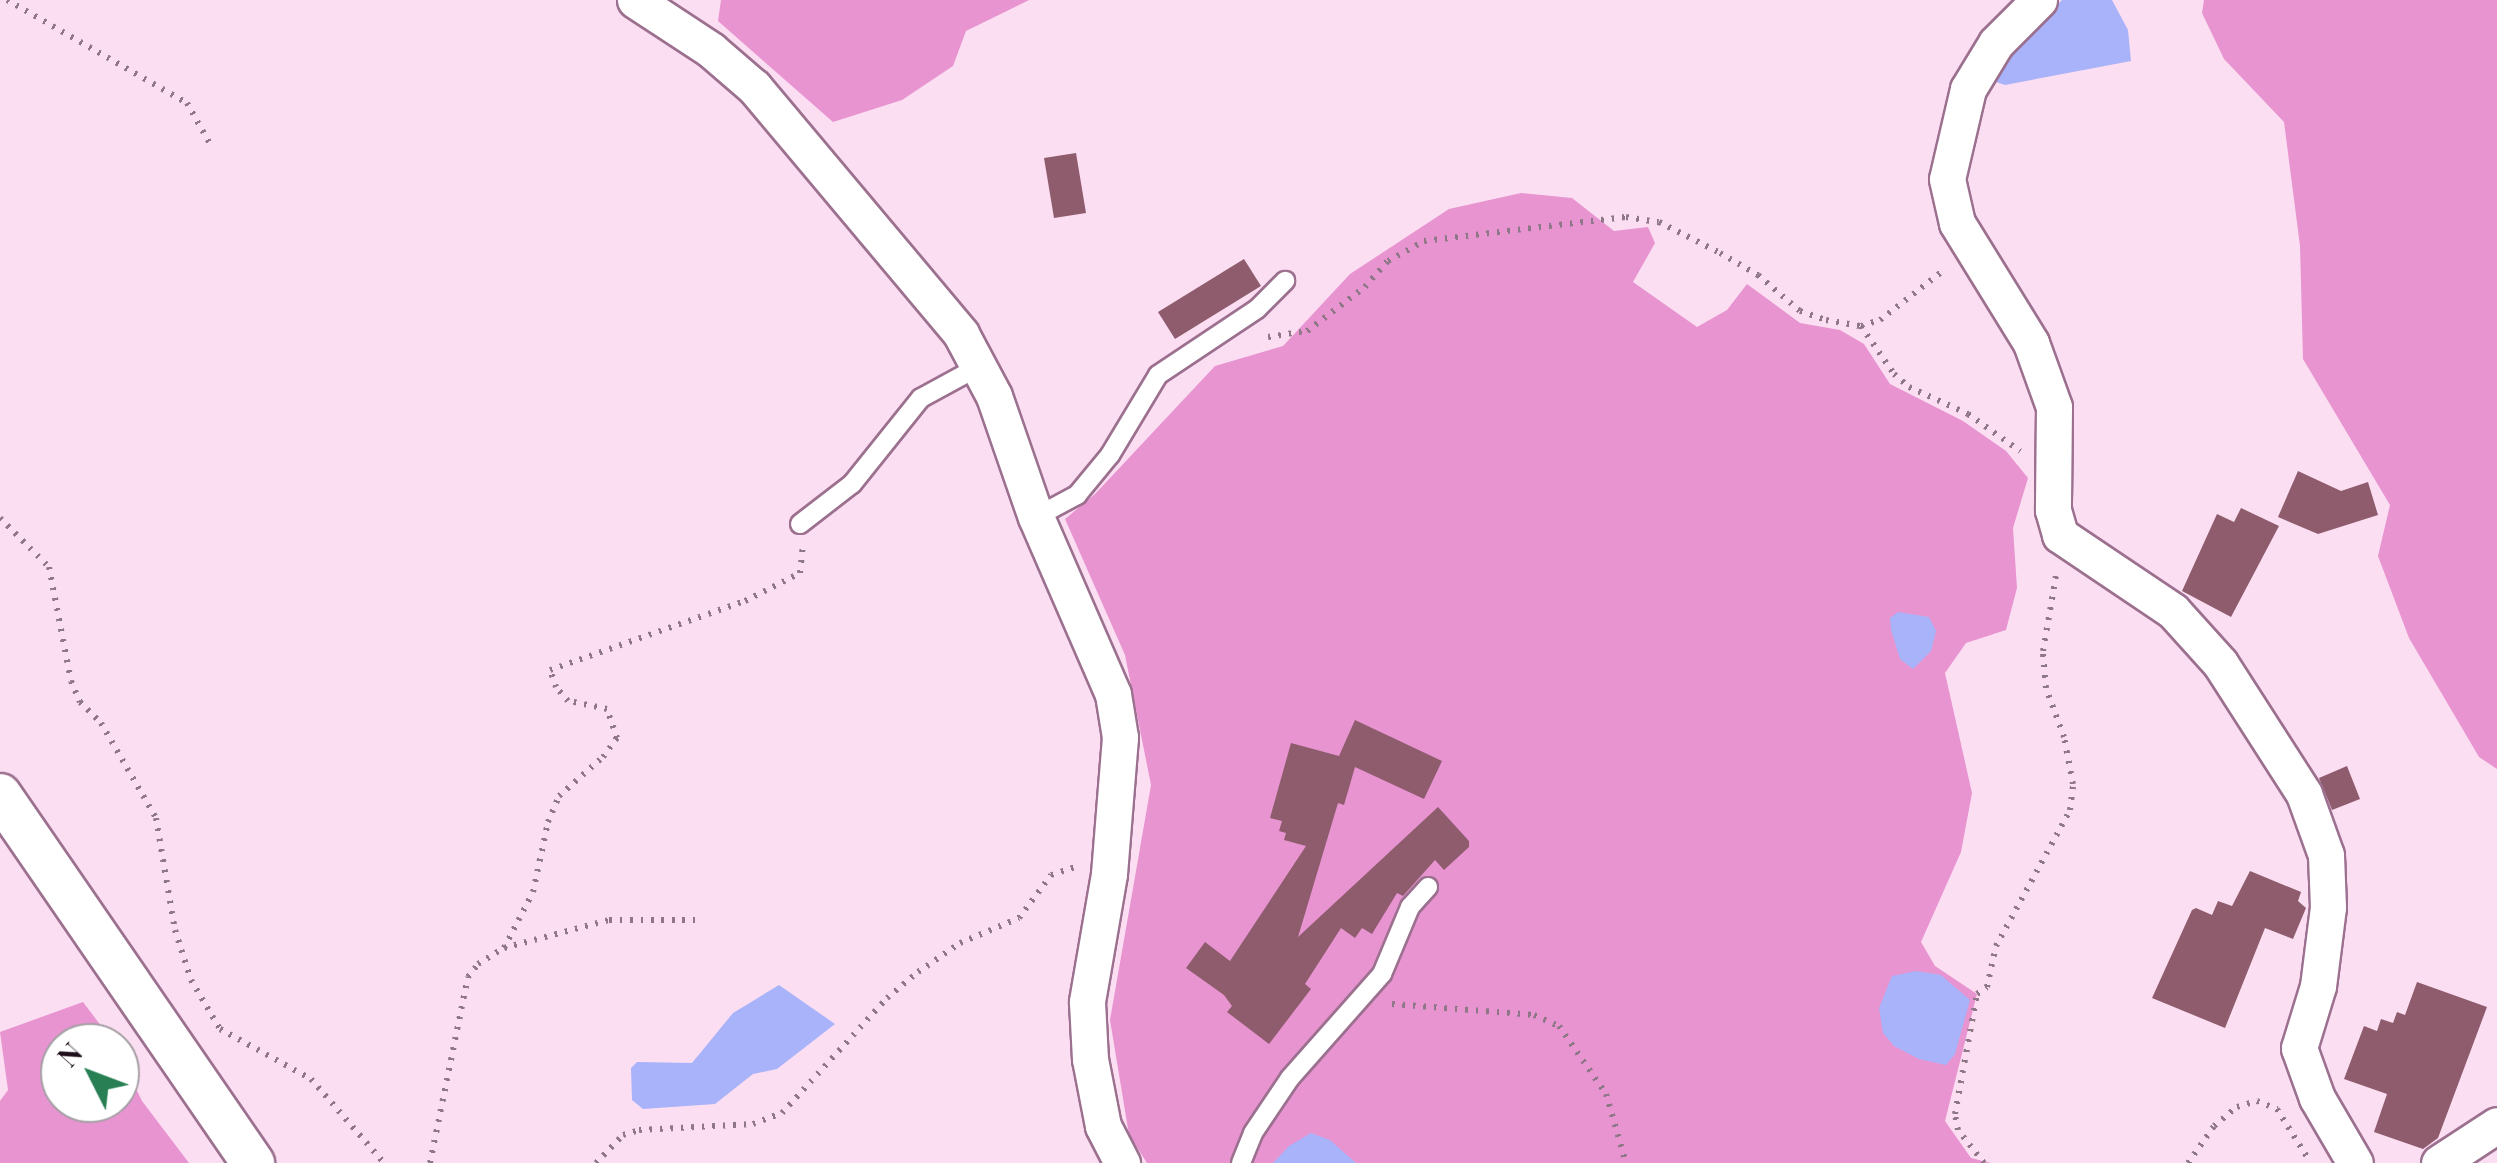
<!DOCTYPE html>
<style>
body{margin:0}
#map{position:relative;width:2497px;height:1163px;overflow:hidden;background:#fcdef2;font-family:"Playfair Display",serif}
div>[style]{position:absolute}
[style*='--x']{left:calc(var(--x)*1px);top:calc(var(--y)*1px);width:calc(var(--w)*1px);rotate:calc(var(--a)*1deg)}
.forest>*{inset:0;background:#e794d1}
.water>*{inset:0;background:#a8b3f9}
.building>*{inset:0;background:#8e5c6d}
.path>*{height:6px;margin-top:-3px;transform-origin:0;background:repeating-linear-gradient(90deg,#8e7787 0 2.5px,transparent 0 10.5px)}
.roads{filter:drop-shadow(2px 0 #9c708f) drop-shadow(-2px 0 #9c708f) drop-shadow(0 2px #9c708f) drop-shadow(0 -2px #9c708f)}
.service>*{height:18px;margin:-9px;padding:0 9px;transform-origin:9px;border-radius:9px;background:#fff}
.minor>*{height:35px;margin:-17.5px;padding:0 17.5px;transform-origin:17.5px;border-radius:17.5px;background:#fff}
.tertiary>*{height:42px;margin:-21px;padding:0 21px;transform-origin:21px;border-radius:21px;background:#fff}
span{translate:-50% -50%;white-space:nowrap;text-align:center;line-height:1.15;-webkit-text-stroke:9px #fff;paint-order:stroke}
.north{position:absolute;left:40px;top:1023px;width:100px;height:100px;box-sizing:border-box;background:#fff;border:2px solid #a59fa4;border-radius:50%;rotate:312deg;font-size:28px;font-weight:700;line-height:40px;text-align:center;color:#1f0f1b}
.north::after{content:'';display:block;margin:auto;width:35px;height:45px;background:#287f53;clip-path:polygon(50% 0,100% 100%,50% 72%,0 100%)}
</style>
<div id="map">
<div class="forest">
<div style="clip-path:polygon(721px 0,1029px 0,966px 31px,953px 66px,902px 100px,833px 122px,718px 21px)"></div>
<div style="clip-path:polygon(2204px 0,2497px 0,2497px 769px,2479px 757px,2409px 638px,2378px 556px,2390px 505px,2303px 359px,2300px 246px,2284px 122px,2224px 59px,2202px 13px)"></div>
<div style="clip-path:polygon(1521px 193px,1572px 198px,1614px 231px,1648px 227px,1655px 243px,1633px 282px,1697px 327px,1727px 310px,1747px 284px,1800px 323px,1840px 330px,1864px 344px,1890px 384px,1963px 421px,2006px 451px,2028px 478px,2013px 528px,2017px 588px,2006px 630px,1966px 643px,1945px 673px,1972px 793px,1961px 852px,1921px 942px,1935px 966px,1977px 994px,1945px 1121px,1971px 1158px,1991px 1163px,1147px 1163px,1129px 1135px,1110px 1020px,1151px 785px,1125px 655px,1065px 519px,1095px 494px,1215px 366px,1283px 346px,1350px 274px,1449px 209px)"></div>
<div style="clip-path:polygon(83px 1002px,114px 1043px,60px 1043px,60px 1103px,120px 1103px,120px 1056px,142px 1101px,189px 1163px,0 1163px,0 1101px,8px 1090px,0 1032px)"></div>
</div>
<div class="water">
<div style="clip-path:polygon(2062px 0,2112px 0,2128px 30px,2131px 61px,2005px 85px,1996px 82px,2011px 53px)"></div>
<div style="clip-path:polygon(1898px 612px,1929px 617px,1936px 631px,1931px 651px,1913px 669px,1900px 659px,1891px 630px,1890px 618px)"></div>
<div style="clip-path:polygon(1916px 971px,1941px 975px,1970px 1000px,1955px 1054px,1946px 1065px,1919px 1059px,1894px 1046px,1883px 1033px,1879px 1008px,1892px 976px)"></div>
<div style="clip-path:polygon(779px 985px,835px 1024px,777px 1069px,753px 1074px,715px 1104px,643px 1109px,632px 1100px,631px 1068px,637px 1062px,692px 1063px,733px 1013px)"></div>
<div style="clip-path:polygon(1311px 1133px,1330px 1140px,1356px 1163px,1273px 1163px,1289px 1146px)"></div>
</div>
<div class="building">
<div style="clip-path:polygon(1076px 153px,1086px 213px,1054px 218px,1044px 158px)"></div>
<div style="clip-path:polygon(1244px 259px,1261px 286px,1175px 339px,1158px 312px)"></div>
<div style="clip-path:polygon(2298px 471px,2341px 491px,2368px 482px,2378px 515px,2318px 534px,2278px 517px)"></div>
<div style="clip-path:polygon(2241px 508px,2279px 526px,2231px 617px,2182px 591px,2217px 514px,2234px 522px)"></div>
<div style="clip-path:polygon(1355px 720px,1442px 761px,1424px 799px,1355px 767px,1344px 805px,1338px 803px,1298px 937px,1438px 807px,1469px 841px,1469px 847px,1444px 870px,1435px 860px,1403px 896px,1397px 893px,1372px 934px,1362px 928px,1355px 938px,1341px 928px,1305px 984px,1311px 989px,1269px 1044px,1227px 1012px,1232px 1006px,1224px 995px,1186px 968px,1205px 942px,1230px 961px,1306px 846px,1284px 840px,1286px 833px,1279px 831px,1282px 821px,1270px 818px,1291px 743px,1339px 756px)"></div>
<div style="clip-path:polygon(2347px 766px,2360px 799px,2332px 810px,2319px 778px)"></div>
<div style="clip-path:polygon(2250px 871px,2301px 892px,2298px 901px,2306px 908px,2293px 939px,2265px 928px,2225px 1028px,2152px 998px,2192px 910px,2196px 908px,2212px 915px,2218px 901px,2232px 906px)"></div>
<div style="clip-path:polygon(2417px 982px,2487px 1007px,2438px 1138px,2423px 1149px,2374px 1132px,2387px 1094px,2344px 1079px,2364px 1026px,2377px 1031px,2381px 1019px,2393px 1023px,2397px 1012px,2405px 1015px)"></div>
</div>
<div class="path">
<div style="--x:7;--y:0;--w:207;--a:29.8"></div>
<div style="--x:187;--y:103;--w:45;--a:60.6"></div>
<div style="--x:1861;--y:326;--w:58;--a:55.5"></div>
<div style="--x:1894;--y:374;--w:20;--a:41"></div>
<div style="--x:1909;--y:387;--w:65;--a:24.6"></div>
<div style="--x:1968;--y:414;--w:64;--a:35.4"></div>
<div style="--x:1268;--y:337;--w:39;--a:-9"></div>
<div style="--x:1307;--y:331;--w:73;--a:-37.2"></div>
<div style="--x:1365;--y:287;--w:35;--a:-49"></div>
<div style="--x:1388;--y:261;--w:41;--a:-29.1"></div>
<div style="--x:1424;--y:241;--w:203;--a:-6.8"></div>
<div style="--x:1626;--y:217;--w:33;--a:9"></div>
<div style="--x:1659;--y:222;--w:68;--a:26.9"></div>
<div style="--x:1720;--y:253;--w:44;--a:30.1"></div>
<div style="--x:1758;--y:275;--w:55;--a:40.6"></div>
<div style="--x:1800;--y:311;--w:28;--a:19"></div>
<div style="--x:1826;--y:320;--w:36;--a:10"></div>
<div style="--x:1861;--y:326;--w:20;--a:-18"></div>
<div style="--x:1880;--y:320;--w:81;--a:-38"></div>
<div style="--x:0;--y:518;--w:69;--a:45"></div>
<div style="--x:49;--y:567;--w:116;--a:79.1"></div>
<div style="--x:71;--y:681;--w:23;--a:67"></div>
<div style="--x:80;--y:702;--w:30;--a:45"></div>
<div style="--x:101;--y:723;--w:110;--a:59.9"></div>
<div style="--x:156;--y:818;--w:114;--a:80.4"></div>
<div style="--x:175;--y:930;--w:52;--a:72.3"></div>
<div style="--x:191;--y:980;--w:57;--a:59.4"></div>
<div style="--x:220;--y:1029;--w:104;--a:28.8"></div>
<div style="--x:311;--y:1079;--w:111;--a:49"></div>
<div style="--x:504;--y:948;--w:63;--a:-62.6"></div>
<div style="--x:533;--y:892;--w:72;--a:-77.9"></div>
<div style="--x:548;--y:822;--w:28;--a:-67"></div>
<div style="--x:559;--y:796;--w:59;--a:-41.6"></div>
<div style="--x:603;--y:757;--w:24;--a:-54"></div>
<div style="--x:617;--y:738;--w:31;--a:-109"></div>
<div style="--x:607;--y:709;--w:40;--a:-168"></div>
<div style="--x:568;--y:701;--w:18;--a:-131"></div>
<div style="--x:556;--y:687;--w:18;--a:-109"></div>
<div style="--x:550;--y:670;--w:207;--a:-19.5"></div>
<div style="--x:745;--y:601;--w:62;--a:-27"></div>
<div style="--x:800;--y:573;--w:27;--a:-84"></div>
<div style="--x:1392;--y:1004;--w:142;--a:4.4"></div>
<div style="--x:1534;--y:1015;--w:27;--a:24"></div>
<div style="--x:1559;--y:1026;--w:83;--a:55.3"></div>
<div style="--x:1606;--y:1094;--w:72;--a:73.8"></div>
<div style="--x:430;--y:1163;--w:190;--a:-78.5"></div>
<div style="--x:468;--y:977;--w:16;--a:-52"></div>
<div style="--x:478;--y:964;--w:31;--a:-32"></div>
<div style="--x:504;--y:948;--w:109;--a:-14.9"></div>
<div style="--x:609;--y:920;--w:91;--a:0"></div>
<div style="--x:596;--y:1163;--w:39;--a:-46"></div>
<div style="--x:623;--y:1135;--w:17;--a:-17"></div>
<div style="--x:639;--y:1130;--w:114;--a:-3"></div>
<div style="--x:753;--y:1124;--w:31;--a:-21"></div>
<div style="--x:782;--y:1113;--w:156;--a:-47.6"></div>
<div style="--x:887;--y:998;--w:40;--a:-40"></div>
<div style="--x:918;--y:972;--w:51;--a:-34.6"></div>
<div style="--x:960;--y:943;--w:64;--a:-23"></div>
<div style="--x:1019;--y:918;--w:54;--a:-53.3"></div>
<div style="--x:1051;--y:875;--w:26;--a:-18"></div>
<div style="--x:1984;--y:1163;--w:42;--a:-128.2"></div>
<div style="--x:1958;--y:1130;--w:16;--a:-101"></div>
<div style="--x:1955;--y:1114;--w:122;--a:-79.6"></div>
<div style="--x:1977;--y:994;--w:12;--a:-35"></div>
<div style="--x:1987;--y:987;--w:42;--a:-77.6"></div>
<div style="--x:1996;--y:946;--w:155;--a:-61.4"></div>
<div style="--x:2070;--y:810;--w:26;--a:-83"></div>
<div style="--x:2073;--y:784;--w:48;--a:-100.8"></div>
<div style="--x:2064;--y:737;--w:52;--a:-110.2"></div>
<div style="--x:2046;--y:688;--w:37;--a:-95"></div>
<div style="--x:2043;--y:651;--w:76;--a:-80.2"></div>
<div style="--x:2188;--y:1163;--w:45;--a:-54.9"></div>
<div style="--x:2214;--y:1126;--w:30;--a:-40"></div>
<div style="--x:2237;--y:1107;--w:21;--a:-17"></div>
<div style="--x:2257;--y:1101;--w:22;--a:22"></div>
<div style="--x:2277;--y:1109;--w:60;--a:57.9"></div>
</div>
<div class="roads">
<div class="service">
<div style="--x:1036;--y:517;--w:47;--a:-28.2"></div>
<div style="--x:1077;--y:495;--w:52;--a:-50.5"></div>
<div style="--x:1110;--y:455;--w:93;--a:-59"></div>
<div style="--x:1158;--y:375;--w:119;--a:-33.7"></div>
<div style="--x:1257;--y:309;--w:40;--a:-45"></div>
<div style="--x:800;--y:524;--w:66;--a:-37.6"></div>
<div style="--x:852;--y:484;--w:110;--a:-51.3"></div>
<div style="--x:921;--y:398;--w:65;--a:-28.5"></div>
<div style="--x:1241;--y:1163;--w:32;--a:-68"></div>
<div style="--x:1253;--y:1133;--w:66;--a:-56.1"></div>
<div style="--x:1290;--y:1078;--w:139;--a:-48.5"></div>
<div style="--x:1382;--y:974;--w:73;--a:-67.3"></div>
<div style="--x:1410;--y:907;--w:27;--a:-48"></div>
</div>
<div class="minor">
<div style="--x:635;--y:0;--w:91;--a:33.3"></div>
<div style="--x:711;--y:50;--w:57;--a:40.7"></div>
<div style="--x:754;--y:87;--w:322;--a:50"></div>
<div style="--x:961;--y:334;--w:70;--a:62"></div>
<div style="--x:994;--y:396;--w:128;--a:70.9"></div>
<div style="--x:1036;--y:517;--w:193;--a:66.5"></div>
<div style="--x:1113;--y:694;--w:44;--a:80.8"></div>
<div style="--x:1120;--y:737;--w:137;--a:94.6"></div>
<div style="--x:1109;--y:874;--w:130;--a:99.8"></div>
<div style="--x:1087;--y:1002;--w:57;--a:87"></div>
<div style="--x:1090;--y:1059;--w:68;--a:79"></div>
<div style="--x:1103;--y:1126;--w:42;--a:62.8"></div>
<div style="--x:2039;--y:0;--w:61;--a:135"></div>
<div style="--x:1996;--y:43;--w:54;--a:121.3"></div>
<div style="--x:1968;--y:89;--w:92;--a:103.1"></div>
<div style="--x:1947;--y:179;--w:45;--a:77.2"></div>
<div style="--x:1957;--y:223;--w:141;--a:58.3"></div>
<div style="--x:2031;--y:343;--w:68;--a:70.2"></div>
<div style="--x:2054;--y:407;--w:103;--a:90.6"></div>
<div style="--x:2053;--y:510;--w:26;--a:74"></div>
<div style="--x:2060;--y:535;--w:136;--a:33.9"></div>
<div style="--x:2173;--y:611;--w:70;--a:47.9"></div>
<div style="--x:2220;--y:663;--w:156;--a:57.3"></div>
<div style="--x:2304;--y:794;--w:65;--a:70.2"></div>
<div style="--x:2326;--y:855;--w:52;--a:87.8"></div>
<div style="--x:2328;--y:907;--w:80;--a:97.2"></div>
<div style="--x:2318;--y:986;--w:65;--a:107"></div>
<div style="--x:2299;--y:1048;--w:53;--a:70.2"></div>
<div style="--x:2317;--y:1098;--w:75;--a:59.7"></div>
<div style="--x:2439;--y:1163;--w:69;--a:-33.2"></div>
</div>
<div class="tertiary">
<div style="--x:0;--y:795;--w:447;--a:55.5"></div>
</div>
</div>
<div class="north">N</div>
</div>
